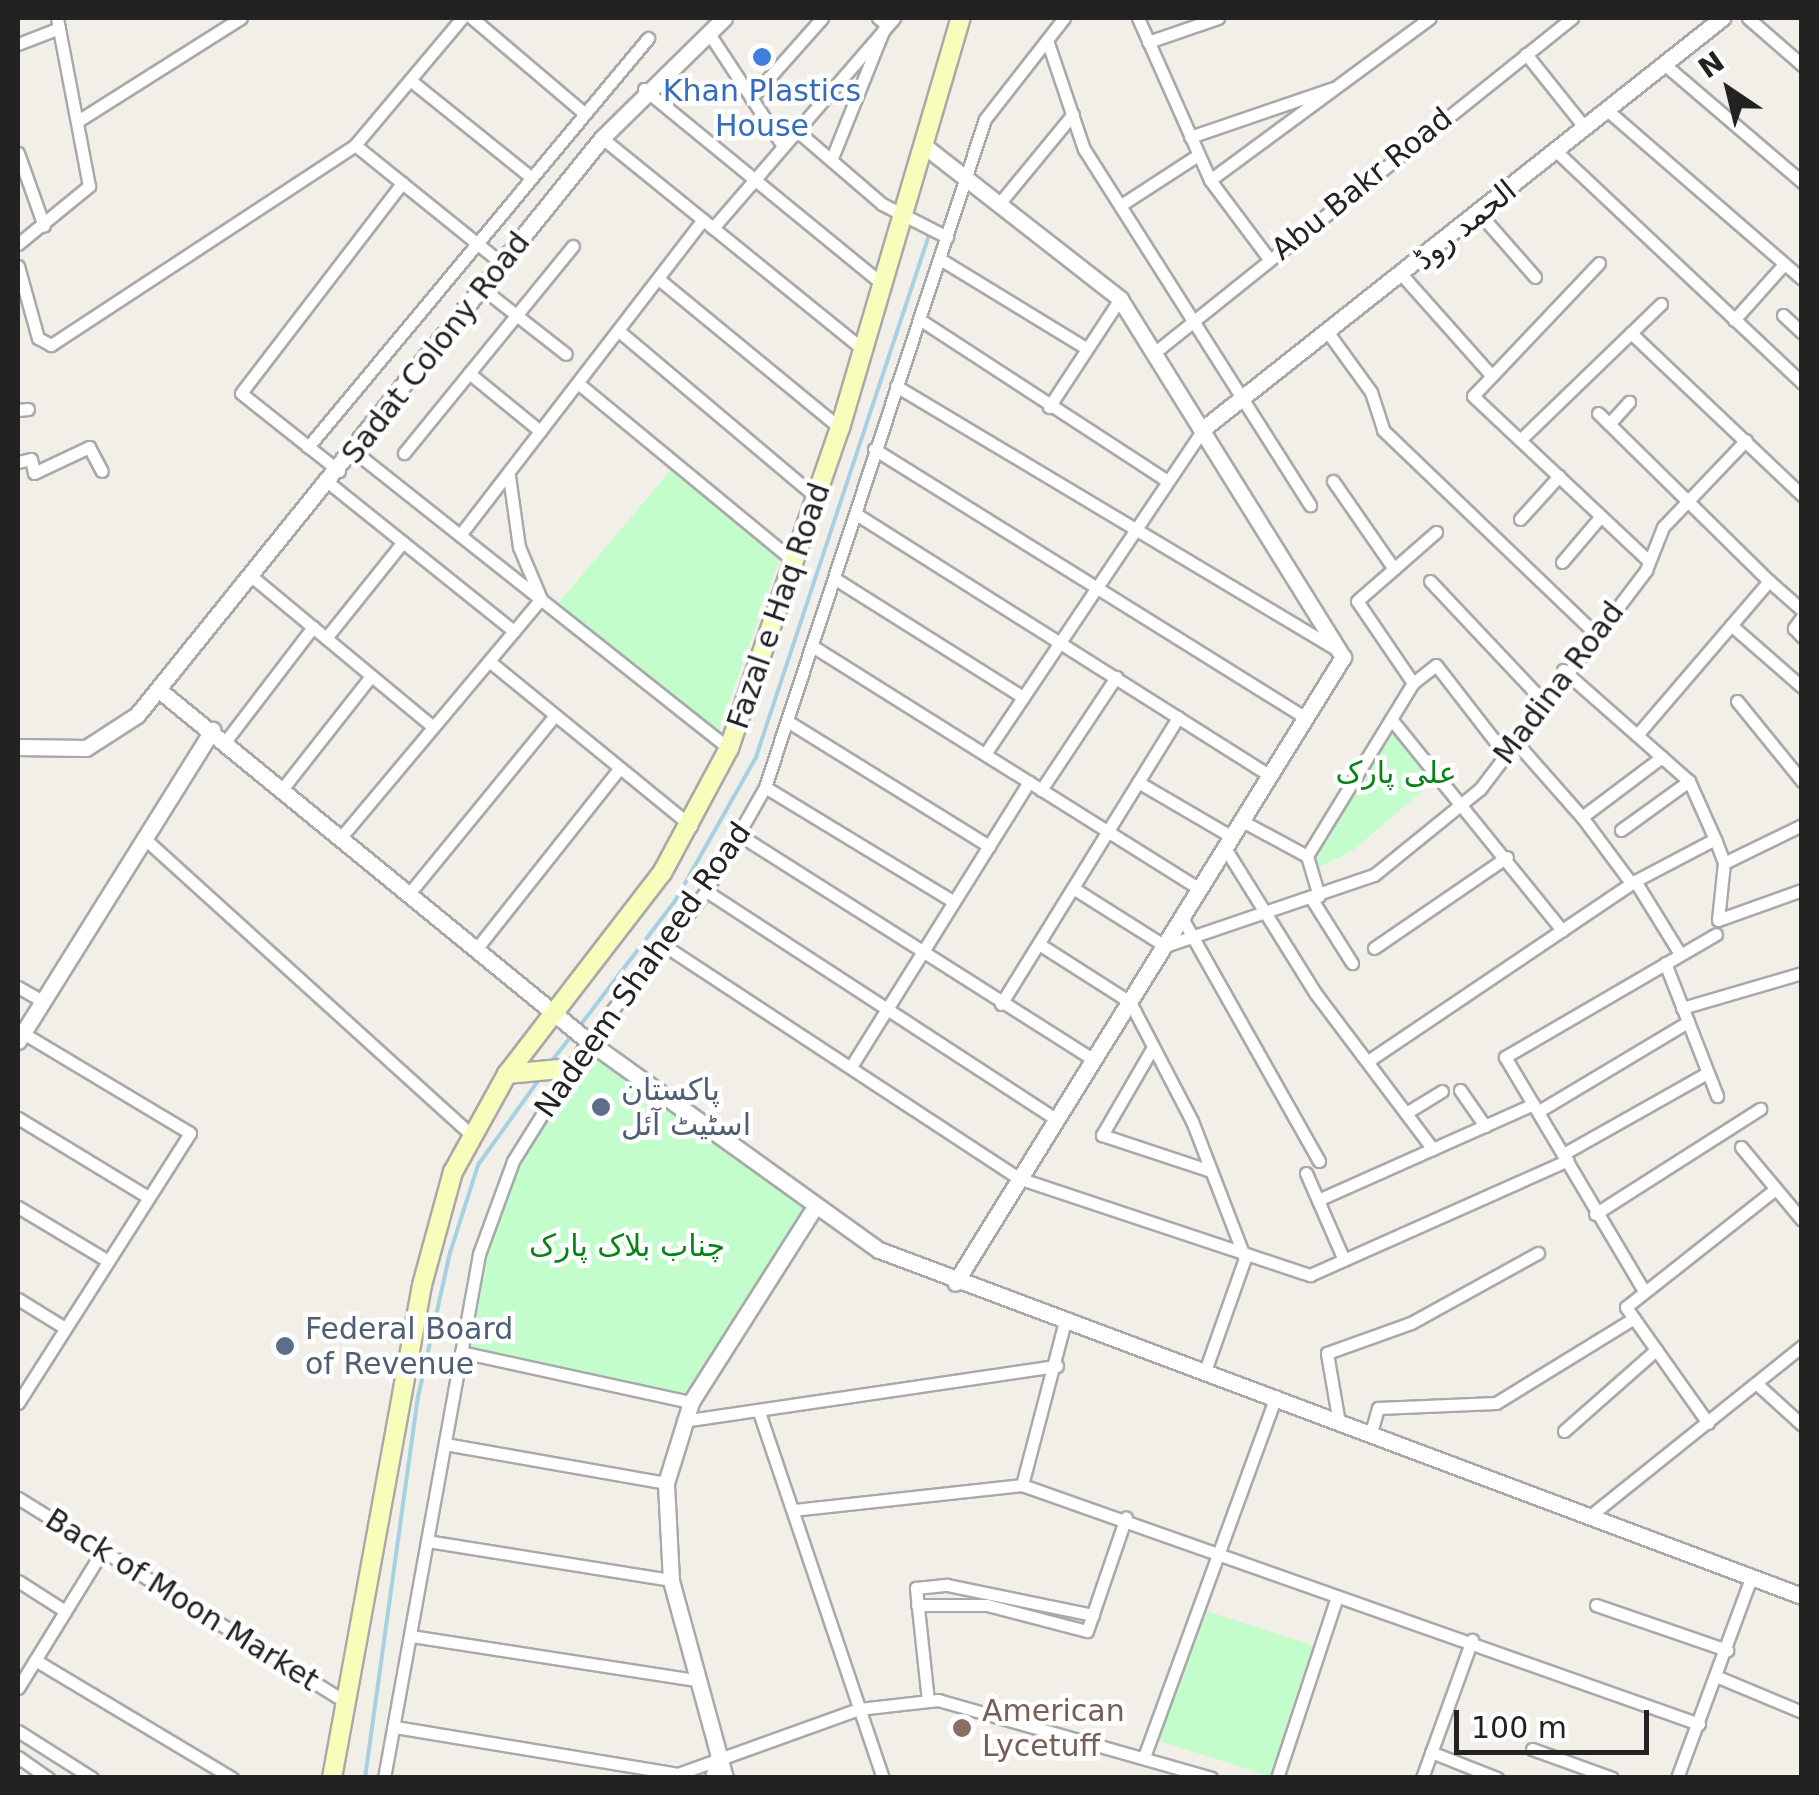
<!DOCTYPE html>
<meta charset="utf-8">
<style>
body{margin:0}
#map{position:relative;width:1819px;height:1795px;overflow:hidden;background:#f2efe8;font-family:"DejaVu Sans",Cairo,sans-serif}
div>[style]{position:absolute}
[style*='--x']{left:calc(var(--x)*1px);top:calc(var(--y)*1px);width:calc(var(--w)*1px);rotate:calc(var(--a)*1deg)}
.park>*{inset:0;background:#c4fdcc}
.stream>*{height:4px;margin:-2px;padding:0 2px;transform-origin:2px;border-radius:2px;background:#a6d1e2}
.roads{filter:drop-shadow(2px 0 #a9a9a9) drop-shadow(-2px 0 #a9a9a9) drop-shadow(0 2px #a9a9a9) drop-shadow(0 -2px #a9a9a9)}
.minor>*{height:11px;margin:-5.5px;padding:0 5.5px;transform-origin:5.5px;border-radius:5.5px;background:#fff}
.tertiary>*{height:15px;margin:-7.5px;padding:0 7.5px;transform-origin:7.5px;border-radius:7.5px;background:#fff}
.secondary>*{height:18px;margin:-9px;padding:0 9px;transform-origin:9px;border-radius:9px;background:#f7febb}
.dots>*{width:28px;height:28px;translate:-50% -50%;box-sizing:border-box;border:5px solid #fff;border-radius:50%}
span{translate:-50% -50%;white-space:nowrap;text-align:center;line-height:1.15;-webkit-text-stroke:9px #fff;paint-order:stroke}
.shop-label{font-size:30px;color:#366cbe}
.street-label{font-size:30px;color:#222}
.park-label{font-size:30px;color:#068517}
.service-label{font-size:30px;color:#4e5e75}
.left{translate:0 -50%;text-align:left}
.education-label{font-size:30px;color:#785e54}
.frame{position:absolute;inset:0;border:20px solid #222;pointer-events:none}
.north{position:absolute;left:1679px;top:40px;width:100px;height:100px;-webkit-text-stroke:8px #fff;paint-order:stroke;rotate:325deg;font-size:28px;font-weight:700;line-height:40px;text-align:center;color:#222}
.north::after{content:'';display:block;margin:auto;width:35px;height:45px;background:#222;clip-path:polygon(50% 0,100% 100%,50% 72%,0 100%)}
.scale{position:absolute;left:1454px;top:1710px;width:195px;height:45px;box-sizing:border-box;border:5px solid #222;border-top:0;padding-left:12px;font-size:30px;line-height:35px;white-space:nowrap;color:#222;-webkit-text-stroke:8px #fff;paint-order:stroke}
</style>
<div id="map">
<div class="park">
<div style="clip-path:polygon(675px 465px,780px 558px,718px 733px,556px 606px)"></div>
<div style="clip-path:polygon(1393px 716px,1439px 777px,1352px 851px,1311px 871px,1307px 856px)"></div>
<div style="clip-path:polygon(588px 1041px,813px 1210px,691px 1402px,461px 1352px,479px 1254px,513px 1161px)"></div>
<div style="clip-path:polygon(1200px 1609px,1315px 1646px,1272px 1777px,1157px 1740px)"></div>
</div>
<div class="stream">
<div style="--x:579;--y:1027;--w:158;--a:-52.7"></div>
<div style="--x:675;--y:901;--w:165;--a:-60.6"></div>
<div style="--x:756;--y:757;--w:547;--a:-71.66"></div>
<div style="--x:551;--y:1062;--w:36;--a:-52"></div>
<div style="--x:365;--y:1778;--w:385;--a:-82.1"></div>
<div style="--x:418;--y:1397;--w:148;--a:-77.5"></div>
<div style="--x:450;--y:1253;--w:92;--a:-72.3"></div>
<div style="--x:478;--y:1165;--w:107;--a:-54.5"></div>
</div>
<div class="roads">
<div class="minor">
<div style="--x:472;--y:18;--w:148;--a:40.3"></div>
<div style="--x:1138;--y:18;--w:177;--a:66"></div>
<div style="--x:1210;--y:180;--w:99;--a:53.2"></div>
<div style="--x:1748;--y:18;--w:72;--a:41"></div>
<div style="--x:710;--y:35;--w:129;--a:56.7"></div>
<div style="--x:1047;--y:40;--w:115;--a:71.3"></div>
<div style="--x:1084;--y:149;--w:422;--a:57.6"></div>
<div style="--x:1148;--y:42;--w:74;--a:-18.9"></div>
<div style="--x:18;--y:44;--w:44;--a:-21.3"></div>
<div style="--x:1526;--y:54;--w:95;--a:51.4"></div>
<div style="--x:1664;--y:64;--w:182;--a:40.5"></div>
<div style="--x:410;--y:80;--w:156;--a:38.8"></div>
<div style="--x:644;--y:89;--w:308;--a:39.3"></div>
<div style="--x:751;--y:98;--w:107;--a:-48.4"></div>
<div style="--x:1607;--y:110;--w:258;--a:40.9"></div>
<div style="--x:81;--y:119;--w:189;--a:-32.3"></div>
<div style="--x:796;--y:130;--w:113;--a:40.7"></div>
<div style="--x:882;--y:204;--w:73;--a:26.9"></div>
<div style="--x:1190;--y:137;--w:151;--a:-18.9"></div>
<div style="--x:602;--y:138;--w:332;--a:39"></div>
<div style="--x:355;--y:145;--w:188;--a:38.9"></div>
<div style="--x:1557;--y:152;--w:337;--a:43.3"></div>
<div style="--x:18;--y:153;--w:77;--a:70.4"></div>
<div style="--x:832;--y:158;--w:144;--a:-68.1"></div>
<div style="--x:886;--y:24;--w:10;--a:-143"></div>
<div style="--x:1210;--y:180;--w:273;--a:-36.4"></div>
<div style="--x:1003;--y:199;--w:110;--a:-50.5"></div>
<div style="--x:1121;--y:205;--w:92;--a:-33"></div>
<div style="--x:1479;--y:213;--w:85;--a:48.8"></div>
<div style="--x:713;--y:228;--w:277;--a:-49.2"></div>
<div style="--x:18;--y:244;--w:92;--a:-39.2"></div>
<div style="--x:89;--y:186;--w:171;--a:-100.8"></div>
<div style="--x:940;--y:259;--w:171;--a:31.4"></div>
<div style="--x:1599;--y:263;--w:183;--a:133.5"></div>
<div style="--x:1473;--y:396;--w:241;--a:43.2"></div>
<div style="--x:18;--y:266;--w:75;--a:74.5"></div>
<div style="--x:38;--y:338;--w:15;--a:28"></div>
<div style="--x:51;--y:345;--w:364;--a:-33.3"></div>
<div style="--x:355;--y:145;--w:166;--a:-49.9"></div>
<div style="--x:1402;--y:275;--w:135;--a:48.3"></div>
<div style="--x:661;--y:281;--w:232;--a:39.4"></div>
<div style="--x:483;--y:289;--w:105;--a:38.1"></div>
<div style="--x:1783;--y:315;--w:26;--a:43"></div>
<div style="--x:919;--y:319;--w:295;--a:33.1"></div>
<div style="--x:1734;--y:320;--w:75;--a:-48.2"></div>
<div style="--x:620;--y:332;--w:256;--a:40.1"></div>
<div style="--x:1631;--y:333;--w:236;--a:43.5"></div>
<div style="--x:1329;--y:334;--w:72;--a:54.1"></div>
<div style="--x:1371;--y:392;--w:40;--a:72"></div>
<div style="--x:1383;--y:430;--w:292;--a:43.8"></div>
<div style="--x:1154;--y:353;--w:536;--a:-38.71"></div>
<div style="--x:469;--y:373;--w:92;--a:39.2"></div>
<div style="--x:579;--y:384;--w:281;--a:39.5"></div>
<div style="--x:896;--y:386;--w:513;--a:30.87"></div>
<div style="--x:1049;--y:407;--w:129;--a:-56.7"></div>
<div style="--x:18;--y:410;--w:10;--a:-6"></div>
<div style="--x:1598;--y:413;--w:240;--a:44.5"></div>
<div style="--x:1769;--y:581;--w:203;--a:130.6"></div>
<div style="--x:1609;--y:424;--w:30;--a:-48"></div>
<div style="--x:1520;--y:440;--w:196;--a:-44"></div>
<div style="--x:308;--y:447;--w:532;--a:-50.26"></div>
<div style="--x:874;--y:449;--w:509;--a:31.91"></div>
<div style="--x:355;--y:452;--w:477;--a:38.4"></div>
<div style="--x:404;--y:453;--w:267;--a:-50.8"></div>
<div style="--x:18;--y:462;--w:13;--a:-13"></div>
<div style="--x:31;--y:459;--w:14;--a:78"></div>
<div style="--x:34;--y:473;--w:61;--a:-25.3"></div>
<div style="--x:89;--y:447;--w:27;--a:62"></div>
<div style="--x:339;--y:471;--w:125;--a:-141.5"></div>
<div style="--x:241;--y:393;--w:265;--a:-52.5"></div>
<div style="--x:1333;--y:481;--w:107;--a:55.3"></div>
<div style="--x:329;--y:483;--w:237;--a:38.7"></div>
<div style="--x:856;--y:514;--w:490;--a:32.3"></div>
<div style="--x:1520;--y:519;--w:58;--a:-47.8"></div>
<div style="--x:460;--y:535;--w:398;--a:-52.4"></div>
<div style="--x:1562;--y:562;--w:60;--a:-49.7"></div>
<div style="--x:250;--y:575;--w:238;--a:39.7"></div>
<div style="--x:837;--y:580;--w:220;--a:32.2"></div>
<div style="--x:1430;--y:581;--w:163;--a:46.7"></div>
<div style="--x:1769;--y:581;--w:44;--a:41.3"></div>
<div style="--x:1802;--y:617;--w:14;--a:126"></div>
<div style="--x:1794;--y:628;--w:12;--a:48"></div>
<div style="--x:1731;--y:625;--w:94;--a:41.1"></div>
<div style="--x:326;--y:638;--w:123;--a:-51.3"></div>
<div style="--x:817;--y:649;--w:451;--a:32.1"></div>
<div style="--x:489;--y:661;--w:261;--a:39.2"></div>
<div style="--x:1563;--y:670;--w:168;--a:41.4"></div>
<div style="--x:1689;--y:781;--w:64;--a:65.9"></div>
<div style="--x:1413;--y:683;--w:29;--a:-38"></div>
<div style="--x:1436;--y:665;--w:113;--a:52.2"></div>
<div style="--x:1737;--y:701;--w:103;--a:50.9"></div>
<div style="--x:1391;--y:719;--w:272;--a:51"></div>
<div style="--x:792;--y:724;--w:232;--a:31.8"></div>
<div style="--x:1514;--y:740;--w:103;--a:48.6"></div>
<div style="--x:1582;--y:817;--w:100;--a:-36.9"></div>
<div style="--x:225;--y:742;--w:145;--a:-52.6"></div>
<div style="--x:985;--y:754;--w:393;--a:-56.1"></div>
<div style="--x:1138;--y:782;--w:109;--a:30.3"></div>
<div style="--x:765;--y:787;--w:221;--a:31.3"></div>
<div style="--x:283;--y:788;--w:142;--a:-51.8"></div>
<div style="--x:1041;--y:790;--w:136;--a:-56.4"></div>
<div style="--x:1582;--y:817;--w:82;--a:53.4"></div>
<div style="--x:1242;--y:821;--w:74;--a:28.3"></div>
<div style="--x:1621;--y:830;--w:84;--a:-35.8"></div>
<div style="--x:342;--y:836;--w:309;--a:-50"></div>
<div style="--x:541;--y:599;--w:56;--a:-112.9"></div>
<div style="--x:519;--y:547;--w:72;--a:-98"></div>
<div style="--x:741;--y:836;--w:417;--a:32.4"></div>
<div style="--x:144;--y:838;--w:438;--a:42.2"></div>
<div style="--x:1225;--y:848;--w:172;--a:58.1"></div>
<div style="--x:1316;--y:994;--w:194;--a:53"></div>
<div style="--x:1724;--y:863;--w:87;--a:-26"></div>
<div style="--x:1635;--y:881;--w:86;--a:58.3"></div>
<div style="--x:1073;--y:888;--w:109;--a:32.2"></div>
<div style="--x:1165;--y:946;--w:221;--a:-18.8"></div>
<div style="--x:1374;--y:875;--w:136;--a:-39.1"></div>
<div style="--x:1480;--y:789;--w:275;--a:-52.8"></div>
<div style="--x:1646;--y:570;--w:46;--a:-68.4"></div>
<div style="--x:1663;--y:527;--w:120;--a:-46.3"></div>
<div style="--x:412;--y:890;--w:226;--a:-50.7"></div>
<div style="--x:706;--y:891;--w:415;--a:33.1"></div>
<div style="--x:1319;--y:896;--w:42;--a:-106.7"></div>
<div style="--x:1307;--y:856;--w:203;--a:-58.5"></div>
<div style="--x:1413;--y:683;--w:99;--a:-124.3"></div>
<div style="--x:1357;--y:601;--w:105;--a:-41.1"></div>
<div style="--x:1311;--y:898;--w:77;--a:57.8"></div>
<div style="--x:1182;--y:918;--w:279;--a:60.6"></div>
<div style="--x:1039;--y:944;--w:108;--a:32.5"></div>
<div style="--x:1130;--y:1002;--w:134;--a:62.5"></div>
<div style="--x:1192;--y:1121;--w:147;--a:68.9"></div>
<div style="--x:1245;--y:1258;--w:120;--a:109.5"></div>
<div style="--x:665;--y:946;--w:422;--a:33.3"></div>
<div style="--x:1018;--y:1178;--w:308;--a:18.4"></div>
<div style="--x:1310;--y:1275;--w:282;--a:-24"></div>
<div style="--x:477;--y:948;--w:228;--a:-51.6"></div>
<div style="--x:1374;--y:948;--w:161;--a:-34.4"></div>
<div style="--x:1665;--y:963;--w:143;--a:68.6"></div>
<div style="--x:18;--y:987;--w:28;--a:30"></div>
<div style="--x:1001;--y:1004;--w:337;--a:-58.3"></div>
<div style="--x:1682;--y:1008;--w:125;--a:-16.3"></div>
<div style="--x:1153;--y:1047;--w:102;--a:120.1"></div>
<div style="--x:1102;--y:1135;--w:115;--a:18.3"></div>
<div style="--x:1368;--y:1061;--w:322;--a:-34"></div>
<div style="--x:1635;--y:881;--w:90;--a:-27.7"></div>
<div style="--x:1715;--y:839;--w:26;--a:69"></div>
<div style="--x:1724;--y:863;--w:57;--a:96"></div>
<div style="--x:1718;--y:920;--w:89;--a:-19.7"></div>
<div style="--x:852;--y:1065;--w:334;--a:-58"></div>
<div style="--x:1460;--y:1090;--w:44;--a:55.2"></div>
<div style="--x:1539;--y:1111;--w:174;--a:-30.9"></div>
<div style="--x:1406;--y:1113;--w:42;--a:-31.4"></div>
<div style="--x:18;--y:1118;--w:152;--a:31.3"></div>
<div style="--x:1741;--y:1147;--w:95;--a:50.1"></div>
<div style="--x:1565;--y:1153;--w:163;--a:-29.4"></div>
<div style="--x:1306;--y:1173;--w:95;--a:66.4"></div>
<div style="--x:1318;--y:1200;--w:236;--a:-24"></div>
<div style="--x:18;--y:1207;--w:105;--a:31"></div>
<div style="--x:1595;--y:1214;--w:196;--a:-32.5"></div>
<div style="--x:1644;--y:1291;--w:272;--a:-120.7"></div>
<div style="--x:1505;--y:1057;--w:244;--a:-30.2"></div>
<div style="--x:18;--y:1299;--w:55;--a:31.7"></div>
<div style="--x:461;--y:1352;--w:235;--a:12.3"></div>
<div style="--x:1757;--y:1384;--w:61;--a:42.3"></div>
<div style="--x:18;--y:1403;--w:320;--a:-57.5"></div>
<div style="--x:190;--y:1133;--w:195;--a:-149.1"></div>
<div style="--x:760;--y:1415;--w:383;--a:71.3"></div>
<div style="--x:1338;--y:1417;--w:65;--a:-99.8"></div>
<div style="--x:1327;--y:1353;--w:89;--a:-19.7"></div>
<div style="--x:1411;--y:1323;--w:145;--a:-28.9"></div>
<div style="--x:683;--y:1421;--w:378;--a:-8.4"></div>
<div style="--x:1708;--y:1423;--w:142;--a:-125.3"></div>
<div style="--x:1626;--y:1307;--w:189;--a:-38.3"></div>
<div style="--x:1372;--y:1429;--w:22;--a:-74"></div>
<div style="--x:1378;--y:1408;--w:118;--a:-2.4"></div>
<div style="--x:1496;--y:1403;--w:162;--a:-31.6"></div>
<div style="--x:1564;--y:1431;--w:123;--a:-41.4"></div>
<div style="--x:445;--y:1444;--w:224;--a:10"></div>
<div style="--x:1022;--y:1485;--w:170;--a:-75.3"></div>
<div style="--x:18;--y:1498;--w:386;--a:31.9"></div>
<div style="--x:793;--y:1510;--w:230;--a:-6.2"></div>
<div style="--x:1022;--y:1485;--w:718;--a:19.44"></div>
<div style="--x:1596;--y:1511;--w:264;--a:-38.7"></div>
<div style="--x:427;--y:1541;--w:247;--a:9.1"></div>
<div style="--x:18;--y:1581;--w:56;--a:32.6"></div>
<div style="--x:917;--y:1605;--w:70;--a:0"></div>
<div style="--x:987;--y:1605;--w:103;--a:14.6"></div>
<div style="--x:1087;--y:1631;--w:120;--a:-71.1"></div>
<div style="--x:1596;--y:1605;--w:139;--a:19"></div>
<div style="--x:411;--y:1636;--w:288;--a:8.8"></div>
<div style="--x:35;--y:1660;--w:230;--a:30.9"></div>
<div style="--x:1718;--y:1677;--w:91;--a:22.6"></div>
<div style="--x:18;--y:1688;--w:162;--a:-58.4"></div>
<div style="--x:928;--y:1701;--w:114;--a:-96.1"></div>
<div style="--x:916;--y:1588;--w:31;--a:-6"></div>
<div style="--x:947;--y:1585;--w:149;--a:11.6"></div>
<div style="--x:395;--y:1727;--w:287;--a:9.4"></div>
<div style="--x:678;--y:1774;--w:192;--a:-19.8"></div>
<div style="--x:859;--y:1709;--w:80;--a:-6.5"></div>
<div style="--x:938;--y:1700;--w:284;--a:15.9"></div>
<div style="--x:18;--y:1731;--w:88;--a:32.4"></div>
<div style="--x:1532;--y:1749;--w:85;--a:19.9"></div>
<div style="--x:1431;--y:1752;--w:71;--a:21.5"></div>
<div style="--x:18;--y:1757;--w:37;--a:35"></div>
<div style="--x:1144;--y:1757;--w:384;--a:-69.9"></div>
<div style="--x:384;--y:1778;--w:533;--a:-79.72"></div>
<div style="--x:479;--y:1254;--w:99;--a:-69.9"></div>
<div style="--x:513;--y:1161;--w:142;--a:-58"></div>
<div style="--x:588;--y:1041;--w:191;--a:-51.8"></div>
<div style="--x:706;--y:891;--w:120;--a:-60.4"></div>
<div style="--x:765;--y:787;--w:703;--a:-71.77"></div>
<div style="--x:985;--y:119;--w:128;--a:-52"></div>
<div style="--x:711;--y:1778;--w:25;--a:-76"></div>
<div style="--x:1277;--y:1778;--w:191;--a:-71.7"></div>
<div style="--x:1422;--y:1778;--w:147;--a:-70.1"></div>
<div style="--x:1677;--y:1778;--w:216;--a:-69.7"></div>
</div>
<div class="tertiary">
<div style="--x:927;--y:148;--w:245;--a:38"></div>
<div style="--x:1120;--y:299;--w:422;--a:58.1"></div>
<div style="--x:1343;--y:657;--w:736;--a:121.79"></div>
<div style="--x:1204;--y:428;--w:661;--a:-38.36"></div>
<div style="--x:159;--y:690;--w:554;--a:39.29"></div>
<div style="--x:588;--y:1041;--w:358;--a:35.7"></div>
<div style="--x:879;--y:1250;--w:986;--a:20.55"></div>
<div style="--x:18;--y:747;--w:68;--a:0.8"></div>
<div style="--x:86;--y:748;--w:61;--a:-32.9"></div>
<div style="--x:137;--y:715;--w:741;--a:-51.13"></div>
<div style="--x:602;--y:138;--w:171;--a:-44.5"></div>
<div style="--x:18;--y:1041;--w:367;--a:-58"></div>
<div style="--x:725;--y:1778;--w:205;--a:-105.3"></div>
<div style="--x:671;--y:1580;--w:97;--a:-93"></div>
<div style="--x:666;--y:1483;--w:85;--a:-72.8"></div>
<div style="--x:691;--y:1402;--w:227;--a:-57.6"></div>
</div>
<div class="secondary">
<div style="--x:507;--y:1074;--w:64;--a:-5.4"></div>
<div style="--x:332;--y:1778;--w:501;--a:-79.65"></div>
<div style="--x:422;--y:1285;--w:117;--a:-74.7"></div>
<div style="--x:453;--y:1172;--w:112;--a:-61.1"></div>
<div style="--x:507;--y:1074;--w:254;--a:-52.4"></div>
<div style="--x:662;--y:873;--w:142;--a:-61.8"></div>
<div style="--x:729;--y:748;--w:339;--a:-70.9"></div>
<div style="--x:840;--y:428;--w:427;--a:-73.6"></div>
</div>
</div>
<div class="dots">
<div style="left:762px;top:57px;background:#3f7fe0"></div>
<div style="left:601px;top:1107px;background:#5c6f8a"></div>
<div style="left:285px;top:1346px;background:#5c6f8a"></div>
<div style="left:962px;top:1728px;background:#8d6e63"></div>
</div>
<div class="shop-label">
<span style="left:762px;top:108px">Khan Plastics<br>House</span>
</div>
<div class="street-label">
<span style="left:1362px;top:184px;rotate:-39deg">Abu Bakr Road</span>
<span style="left:1465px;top:225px;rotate:-39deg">الحمد روڈ</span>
<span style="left:436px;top:348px;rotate:-52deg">Sadat Colony Road</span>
<span style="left:779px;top:606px;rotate:-71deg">Fazal e Haq Road</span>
<span style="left:1559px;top:683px;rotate:-53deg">Madina Road</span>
<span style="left:643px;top:970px;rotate:-55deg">Nadeem Shaheed Road</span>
<span style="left:182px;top:1600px;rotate:32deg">Back of Moon Market</span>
</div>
<div class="park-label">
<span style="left:1396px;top:773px">علی پارک</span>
<span style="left:627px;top:1246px">چناب بلاک پارک</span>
</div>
<div class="service-label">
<span class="left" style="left:621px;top:1107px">پاکستان<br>اسٹیٹ آئل</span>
<span class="left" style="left:305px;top:1346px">Federal Board<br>of Revenue</span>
</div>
<div class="education-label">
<span class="left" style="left:982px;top:1728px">American<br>Lycetuff</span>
</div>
<div class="frame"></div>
<div class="north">N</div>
<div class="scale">100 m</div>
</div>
